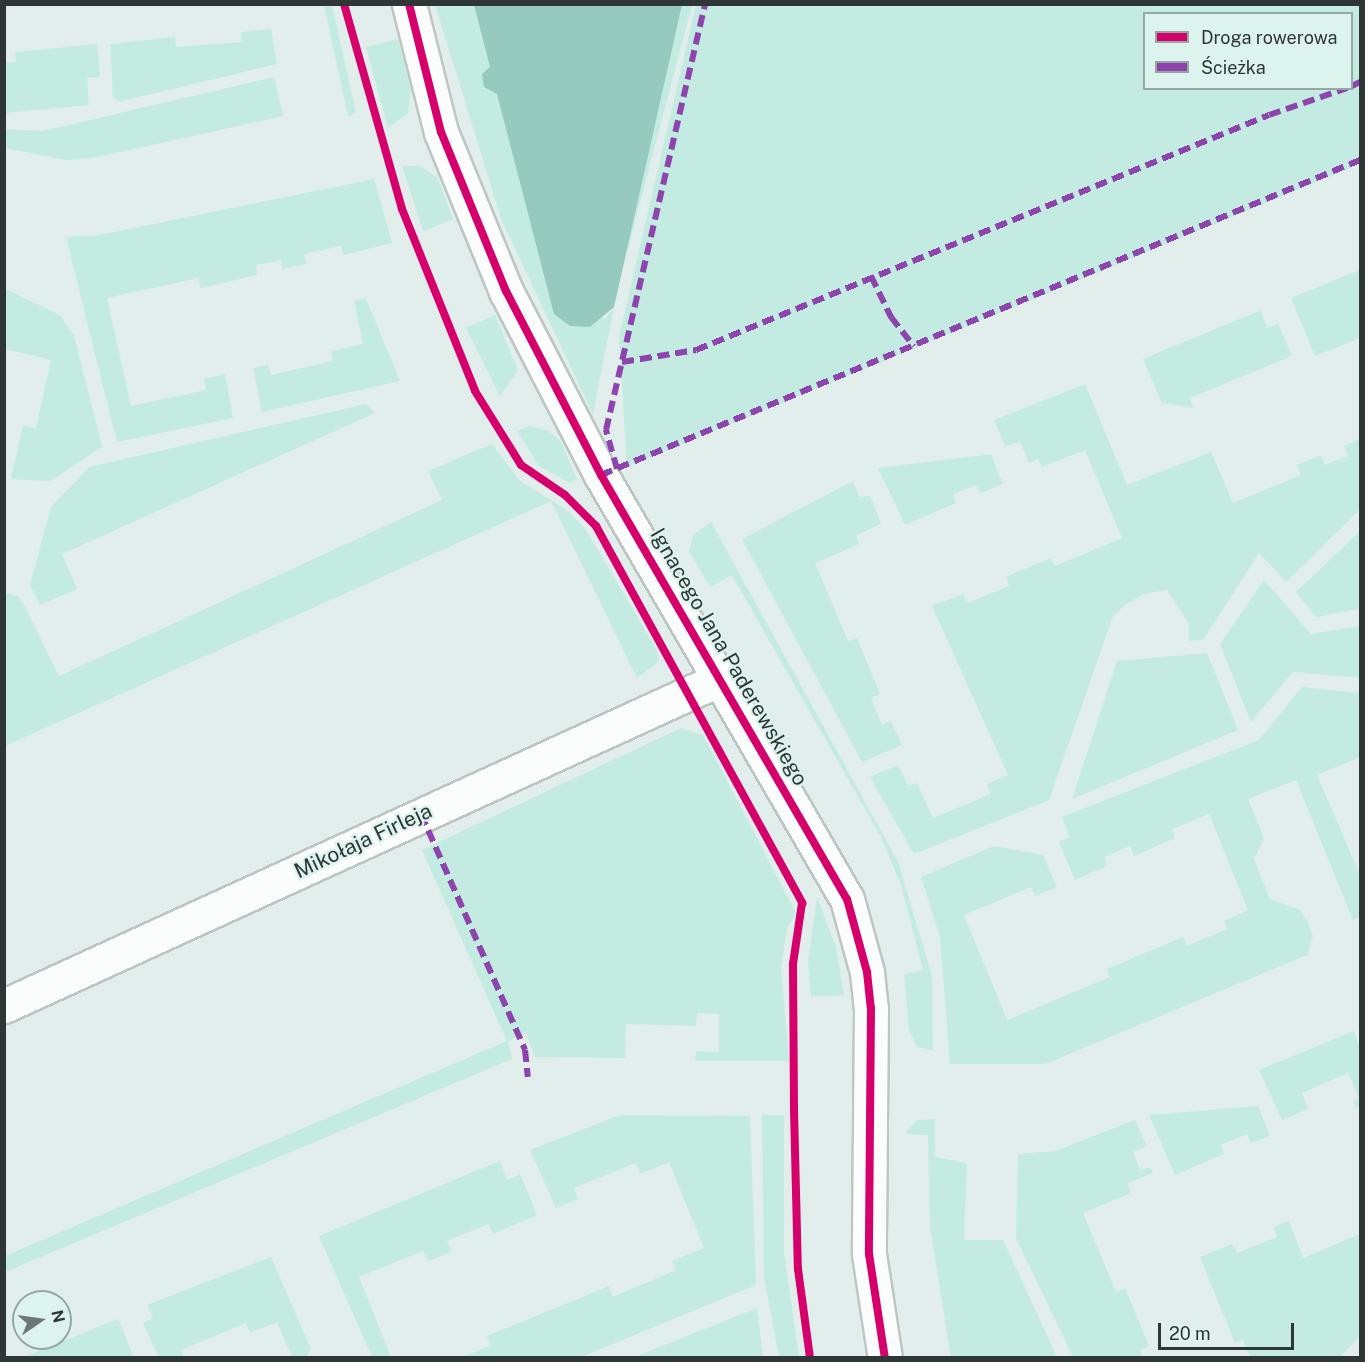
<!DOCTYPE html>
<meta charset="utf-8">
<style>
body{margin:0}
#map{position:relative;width:1365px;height:1362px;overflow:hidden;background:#e2eeeb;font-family:"Public Sans",sans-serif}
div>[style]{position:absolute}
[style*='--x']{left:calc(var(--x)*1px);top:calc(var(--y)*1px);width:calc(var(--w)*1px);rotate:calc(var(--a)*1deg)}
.green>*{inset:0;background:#c3ebe2}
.water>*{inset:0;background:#96cabe}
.roads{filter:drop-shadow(2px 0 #bdc6c3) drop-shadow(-2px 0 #bdc6c3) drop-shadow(0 2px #bdc6c3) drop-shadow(0 -2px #bdc6c3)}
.minor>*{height:33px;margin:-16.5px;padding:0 16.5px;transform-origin:16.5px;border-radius:16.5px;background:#fbfcfc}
.quiet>*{height:6px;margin-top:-3px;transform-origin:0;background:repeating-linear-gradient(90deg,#8e44ad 0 12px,transparent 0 18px)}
.cycleway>*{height:8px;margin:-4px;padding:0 4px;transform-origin:4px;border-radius:4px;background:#d6006c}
span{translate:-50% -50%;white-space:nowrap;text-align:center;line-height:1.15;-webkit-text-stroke:4.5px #ddf3ee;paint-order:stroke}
.street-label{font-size:21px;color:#2e3735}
.frame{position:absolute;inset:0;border:6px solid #2e3735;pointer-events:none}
.legend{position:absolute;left:1143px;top:12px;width:210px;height:78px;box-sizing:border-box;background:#ddf3ee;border:2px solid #97a8a4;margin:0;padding:8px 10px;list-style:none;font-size:18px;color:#2e3735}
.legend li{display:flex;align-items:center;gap:12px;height:30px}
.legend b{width:30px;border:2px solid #97a8a4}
.north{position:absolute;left:12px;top:1290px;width:60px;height:60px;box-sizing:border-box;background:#ddf3ee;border:2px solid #97a8a4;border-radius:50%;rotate:77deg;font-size:16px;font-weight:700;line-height:24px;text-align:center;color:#2e3735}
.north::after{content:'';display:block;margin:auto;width:21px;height:27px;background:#6d7775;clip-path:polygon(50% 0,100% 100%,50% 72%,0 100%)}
.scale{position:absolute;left:1158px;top:1323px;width:136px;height:27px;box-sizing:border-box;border:3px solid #2e3735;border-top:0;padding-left:8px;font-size:18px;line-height:21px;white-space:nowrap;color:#2e3735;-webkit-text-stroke:4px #ddf3ee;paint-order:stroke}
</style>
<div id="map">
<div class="green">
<div style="clip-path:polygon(324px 5px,332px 5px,356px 113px,348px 116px)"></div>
<div style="clip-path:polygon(435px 5px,474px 5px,490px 67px,484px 87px,497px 93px,604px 320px,614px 307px,593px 414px,502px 221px)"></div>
<div style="clip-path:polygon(682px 5px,692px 5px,618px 287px)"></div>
<div style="clip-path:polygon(evenodd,696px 5px,1360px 5px,1360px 164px,627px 467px,619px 337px,696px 5px,1144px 14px,1352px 14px,1352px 88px,1144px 88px,1144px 14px)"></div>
<div style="clip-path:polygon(271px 29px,277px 64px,118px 102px,113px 96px,110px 44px,175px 37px,176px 47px,241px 42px,241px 32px)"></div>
<div style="clip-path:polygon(398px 39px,411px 90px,408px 113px,388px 128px,366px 47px)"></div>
<div style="clip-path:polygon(97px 44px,100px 77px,87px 78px,89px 105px,5px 113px,5px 63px,16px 62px,15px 52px)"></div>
<div style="clip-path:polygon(274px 77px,283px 116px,93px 158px,67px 160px,5px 148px,5px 129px,43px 131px)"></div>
<div style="clip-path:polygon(402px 166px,420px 166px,438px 178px,453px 219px,423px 231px)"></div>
<div style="clip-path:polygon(374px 179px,392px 243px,343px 255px,341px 246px,304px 254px,306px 264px,282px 269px,281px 260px,256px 265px,257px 275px,201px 288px,198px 278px,107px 298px,131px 406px,206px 390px,204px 379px,225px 374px,233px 418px,117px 442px,66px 237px,100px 235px)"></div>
<div style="clip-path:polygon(1360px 270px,1360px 338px,1315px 356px,1291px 298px)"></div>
<div style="clip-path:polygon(5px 289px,60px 315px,74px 336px,102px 447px,50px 481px,11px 479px,23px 426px,36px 428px,51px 360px,5px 349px)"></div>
<div style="clip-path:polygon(366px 299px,400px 381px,262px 412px,253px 368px,268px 365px,271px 375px,333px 361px,331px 351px,363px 344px,354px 300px)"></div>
<div style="clip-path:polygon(1261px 310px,1267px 328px,1278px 324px,1292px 356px,1190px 398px,1193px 408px,1162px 403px,1143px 359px)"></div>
<div style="clip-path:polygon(495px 315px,518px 370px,500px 396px,466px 328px)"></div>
<div style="clip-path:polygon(1085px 384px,1127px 485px,1211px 452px,1233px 503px,1301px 475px,1297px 465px,1321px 455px,1325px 465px,1348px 456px,1344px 446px,1360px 439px,1360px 509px,1286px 582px,1259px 553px,1203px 640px,1189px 641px,1189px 624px,1167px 590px,1144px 594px,1125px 605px,1113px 616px,1049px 800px,914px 854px,870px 777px,898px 765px,908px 786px,917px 783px,933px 818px,991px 794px,987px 784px,1008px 775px,932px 606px,963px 594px,968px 603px,1009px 586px,1006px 577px,1029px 567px,1051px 558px,1055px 566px,1122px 538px,1085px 450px,1042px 467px,1038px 459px,1029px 463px,1020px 442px,1005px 446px,994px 420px)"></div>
<div style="clip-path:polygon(366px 404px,375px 413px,62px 554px,77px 589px,40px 605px,30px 585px,51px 507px,89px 467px)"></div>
<div style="clip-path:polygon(530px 426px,549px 431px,561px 442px,577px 479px,570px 483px,539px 466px,517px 431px)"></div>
<div style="clip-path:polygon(492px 444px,520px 481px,551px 500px,568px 511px,586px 530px,657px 650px,659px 661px,637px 678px,551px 501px,5px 746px,5px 593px,18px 596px,24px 605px,59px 676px,442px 500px,428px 471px)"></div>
<div style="clip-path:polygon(991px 454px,1003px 484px,980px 493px,976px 485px,953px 494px,956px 503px,905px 525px,878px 468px)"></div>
<div style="clip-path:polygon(853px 481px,860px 498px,870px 495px,881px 524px,856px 535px,859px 544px,815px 563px,848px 641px,857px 638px,880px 694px,871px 698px,882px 725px,891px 721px,902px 745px,862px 762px,742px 539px)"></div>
<div style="clip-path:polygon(711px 522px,899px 864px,932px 977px,933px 1050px,917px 1047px,909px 1030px,904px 974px,923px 970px,901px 885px,881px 837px,732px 575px,710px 587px,689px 551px,694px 534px)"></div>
<div style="clip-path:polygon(1360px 531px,1360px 609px,1316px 617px,1296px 592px)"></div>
<div style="clip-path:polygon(1264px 580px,1311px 634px,1360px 626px,1360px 678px,1293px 672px,1251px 722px,1220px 644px)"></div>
<div style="clip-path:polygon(1207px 653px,1238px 730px,1072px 799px,1117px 661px)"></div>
<div style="clip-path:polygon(1302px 687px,1360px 693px,1360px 757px,1317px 775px,1360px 875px,1360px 917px,1353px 920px,1296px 780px,1248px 799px,1264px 838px,1254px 859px,1270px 899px,1300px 910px,1308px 923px,1313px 936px,1307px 955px,1045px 1064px,950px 1064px,940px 937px,921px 877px,994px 846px,1043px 855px,1057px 887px,1035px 896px,1031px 887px,964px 915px,1007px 1020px,1110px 977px,1107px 969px,1183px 937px,1187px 946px,1227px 929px,1224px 921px,1248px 910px,1209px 814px,1172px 829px,1175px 838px,1134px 856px,1130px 846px,1104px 857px,1107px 866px,1075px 880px,1059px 842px,1070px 837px,1062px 817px,1259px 740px)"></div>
<div style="clip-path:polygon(681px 728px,703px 735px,796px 913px,787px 929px,781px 968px,789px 1061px,695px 1061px,696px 1051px,719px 1052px,719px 1014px,697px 1013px,696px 1026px,626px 1024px,625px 1058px,535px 1057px,526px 1033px,508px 1041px,512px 1059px,5px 1272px,5px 1256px,507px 1041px,422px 850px)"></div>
<div style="clip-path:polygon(817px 897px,836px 947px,844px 995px,811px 997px,808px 961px)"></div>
<div style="clip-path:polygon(1354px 1031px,1360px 1049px,1360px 1105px,1356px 1108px,1353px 1101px,1359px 1098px,1348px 1073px,1302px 1093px,1308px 1109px,1282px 1120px,1259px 1070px)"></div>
<div style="clip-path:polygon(1258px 1106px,1270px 1136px,1251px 1143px,1247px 1134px,1221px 1145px,1224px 1154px,1175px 1175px,1149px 1115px)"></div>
<div style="clip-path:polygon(620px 1115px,750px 1116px,756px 1285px,581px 1357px,462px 1357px,490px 1346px,487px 1336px,609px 1286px,613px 1297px,676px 1270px,672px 1261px,704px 1248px,669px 1162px,640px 1174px,636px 1163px,574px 1188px,578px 1199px,556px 1208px,530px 1150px)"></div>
<div style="clip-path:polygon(762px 1115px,784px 1115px,784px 1252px,799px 1357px,779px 1357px,764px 1278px)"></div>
<div style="clip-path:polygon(935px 1119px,935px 1157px,967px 1163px,964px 1240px,1003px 1240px,1057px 1357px,951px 1357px,930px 1228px,928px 1135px,905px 1134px,917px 1120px)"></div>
<div style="clip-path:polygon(1135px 1120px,1147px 1146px,1133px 1152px,1140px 1170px,1150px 1167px,1153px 1173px,1127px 1183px,1131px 1193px,1083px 1213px,1116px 1292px,1125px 1288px,1149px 1346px,1140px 1350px,1143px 1357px,1073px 1357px,1016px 1238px,1018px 1154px,1055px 1151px)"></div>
<div style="clip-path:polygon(500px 1161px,507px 1180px,520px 1174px,537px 1215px,493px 1234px,488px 1224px,447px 1241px,451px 1252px,428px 1261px,423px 1251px,359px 1277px,391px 1357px,372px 1357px,319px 1236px)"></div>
<div style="clip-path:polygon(1289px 1221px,1303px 1258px,1360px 1234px,1360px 1336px,1340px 1357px,1250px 1357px,1243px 1340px,1235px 1343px,1200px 1257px,1232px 1244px,1237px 1253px,1277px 1237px,1274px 1227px)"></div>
<div style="clip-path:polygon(271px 1257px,311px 1349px,306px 1357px,292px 1357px,277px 1322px,250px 1333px,246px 1323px,181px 1350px,184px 1357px,159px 1357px,143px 1323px,153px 1318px,147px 1305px)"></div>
<div style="clip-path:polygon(757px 1308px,763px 1357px,635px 1357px)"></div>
<div style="clip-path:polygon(118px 1319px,134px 1357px,24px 1357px)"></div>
</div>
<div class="water">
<div style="clip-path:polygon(474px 5px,682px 5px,614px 307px,590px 327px,570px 326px,554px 314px,497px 94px,484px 87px,482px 74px,490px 67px)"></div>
</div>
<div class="roads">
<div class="minor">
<div style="--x:409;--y:4;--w:132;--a:76"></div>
<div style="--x:441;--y:132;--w:172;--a:67.8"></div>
<div style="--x:506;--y:291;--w:207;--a:62.7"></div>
<div style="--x:601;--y:475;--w:490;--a:59.9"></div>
<div style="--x:847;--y:899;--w:76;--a:74.7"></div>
<div style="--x:867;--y:972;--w:36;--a:84"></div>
<div style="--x:871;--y:1008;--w:246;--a:90.5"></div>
<div style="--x:869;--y:1254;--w:105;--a:81.3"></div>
<div style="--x:4;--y:1006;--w:789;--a:-24.55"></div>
</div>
</div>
<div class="quiet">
<div style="--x:1352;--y:86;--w:9;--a:-27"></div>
<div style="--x:871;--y:276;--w:46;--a:64"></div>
<div style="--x:891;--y:317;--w:37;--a:52"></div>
<div style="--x:622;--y:362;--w:75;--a:-9.2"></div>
<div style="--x:696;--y:350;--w:619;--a:-22.3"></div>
<div style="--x:1269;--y:115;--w:83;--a:-19.1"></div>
<div style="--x:617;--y:469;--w:41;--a:-105.8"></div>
<div style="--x:606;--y:430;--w:437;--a:-76.9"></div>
<div style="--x:601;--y:475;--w:822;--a:-22.54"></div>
<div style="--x:421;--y:814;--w:258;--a:66.2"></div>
<div style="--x:525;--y:1050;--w:27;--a:84"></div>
</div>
<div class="cycleway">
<div style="--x:344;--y:4;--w:213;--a:74.2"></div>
<div style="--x:402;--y:209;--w:196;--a:68.1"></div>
<div style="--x:475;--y:391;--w:87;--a:58.1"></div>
<div style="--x:521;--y:465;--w:53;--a:34.3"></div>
<div style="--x:565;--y:495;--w:44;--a:45"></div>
<div style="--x:596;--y:526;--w:430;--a:61.3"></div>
<div style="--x:802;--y:903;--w:62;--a:98.4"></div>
<div style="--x:793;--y:964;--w:146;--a:89.6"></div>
<div style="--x:794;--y:1110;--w:159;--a:88.6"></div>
<div style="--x:798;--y:1269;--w:90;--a:82.3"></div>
<div style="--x:409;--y:4;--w:132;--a:76"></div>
<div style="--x:441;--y:132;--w:172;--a:67.8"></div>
<div style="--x:506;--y:291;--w:207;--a:62.7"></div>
<div style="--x:601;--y:475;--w:490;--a:59.9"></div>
<div style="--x:847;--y:899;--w:76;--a:74.7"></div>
<div style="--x:867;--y:972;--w:36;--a:84"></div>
<div style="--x:871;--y:1008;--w:246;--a:90.5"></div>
<div style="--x:869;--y:1254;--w:105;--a:81.3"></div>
</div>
<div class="street-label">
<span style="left:729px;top:657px;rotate:60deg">Ignacego Jana Paderewskiego</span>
<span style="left:363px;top:841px;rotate:-25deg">Mikołaja Firleja</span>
</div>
<div class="frame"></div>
<ul class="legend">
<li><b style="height:8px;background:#d6006c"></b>Droga rowerowa</li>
<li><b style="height:8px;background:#8e44ad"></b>Ścieżka</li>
</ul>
<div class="north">N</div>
<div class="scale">20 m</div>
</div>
